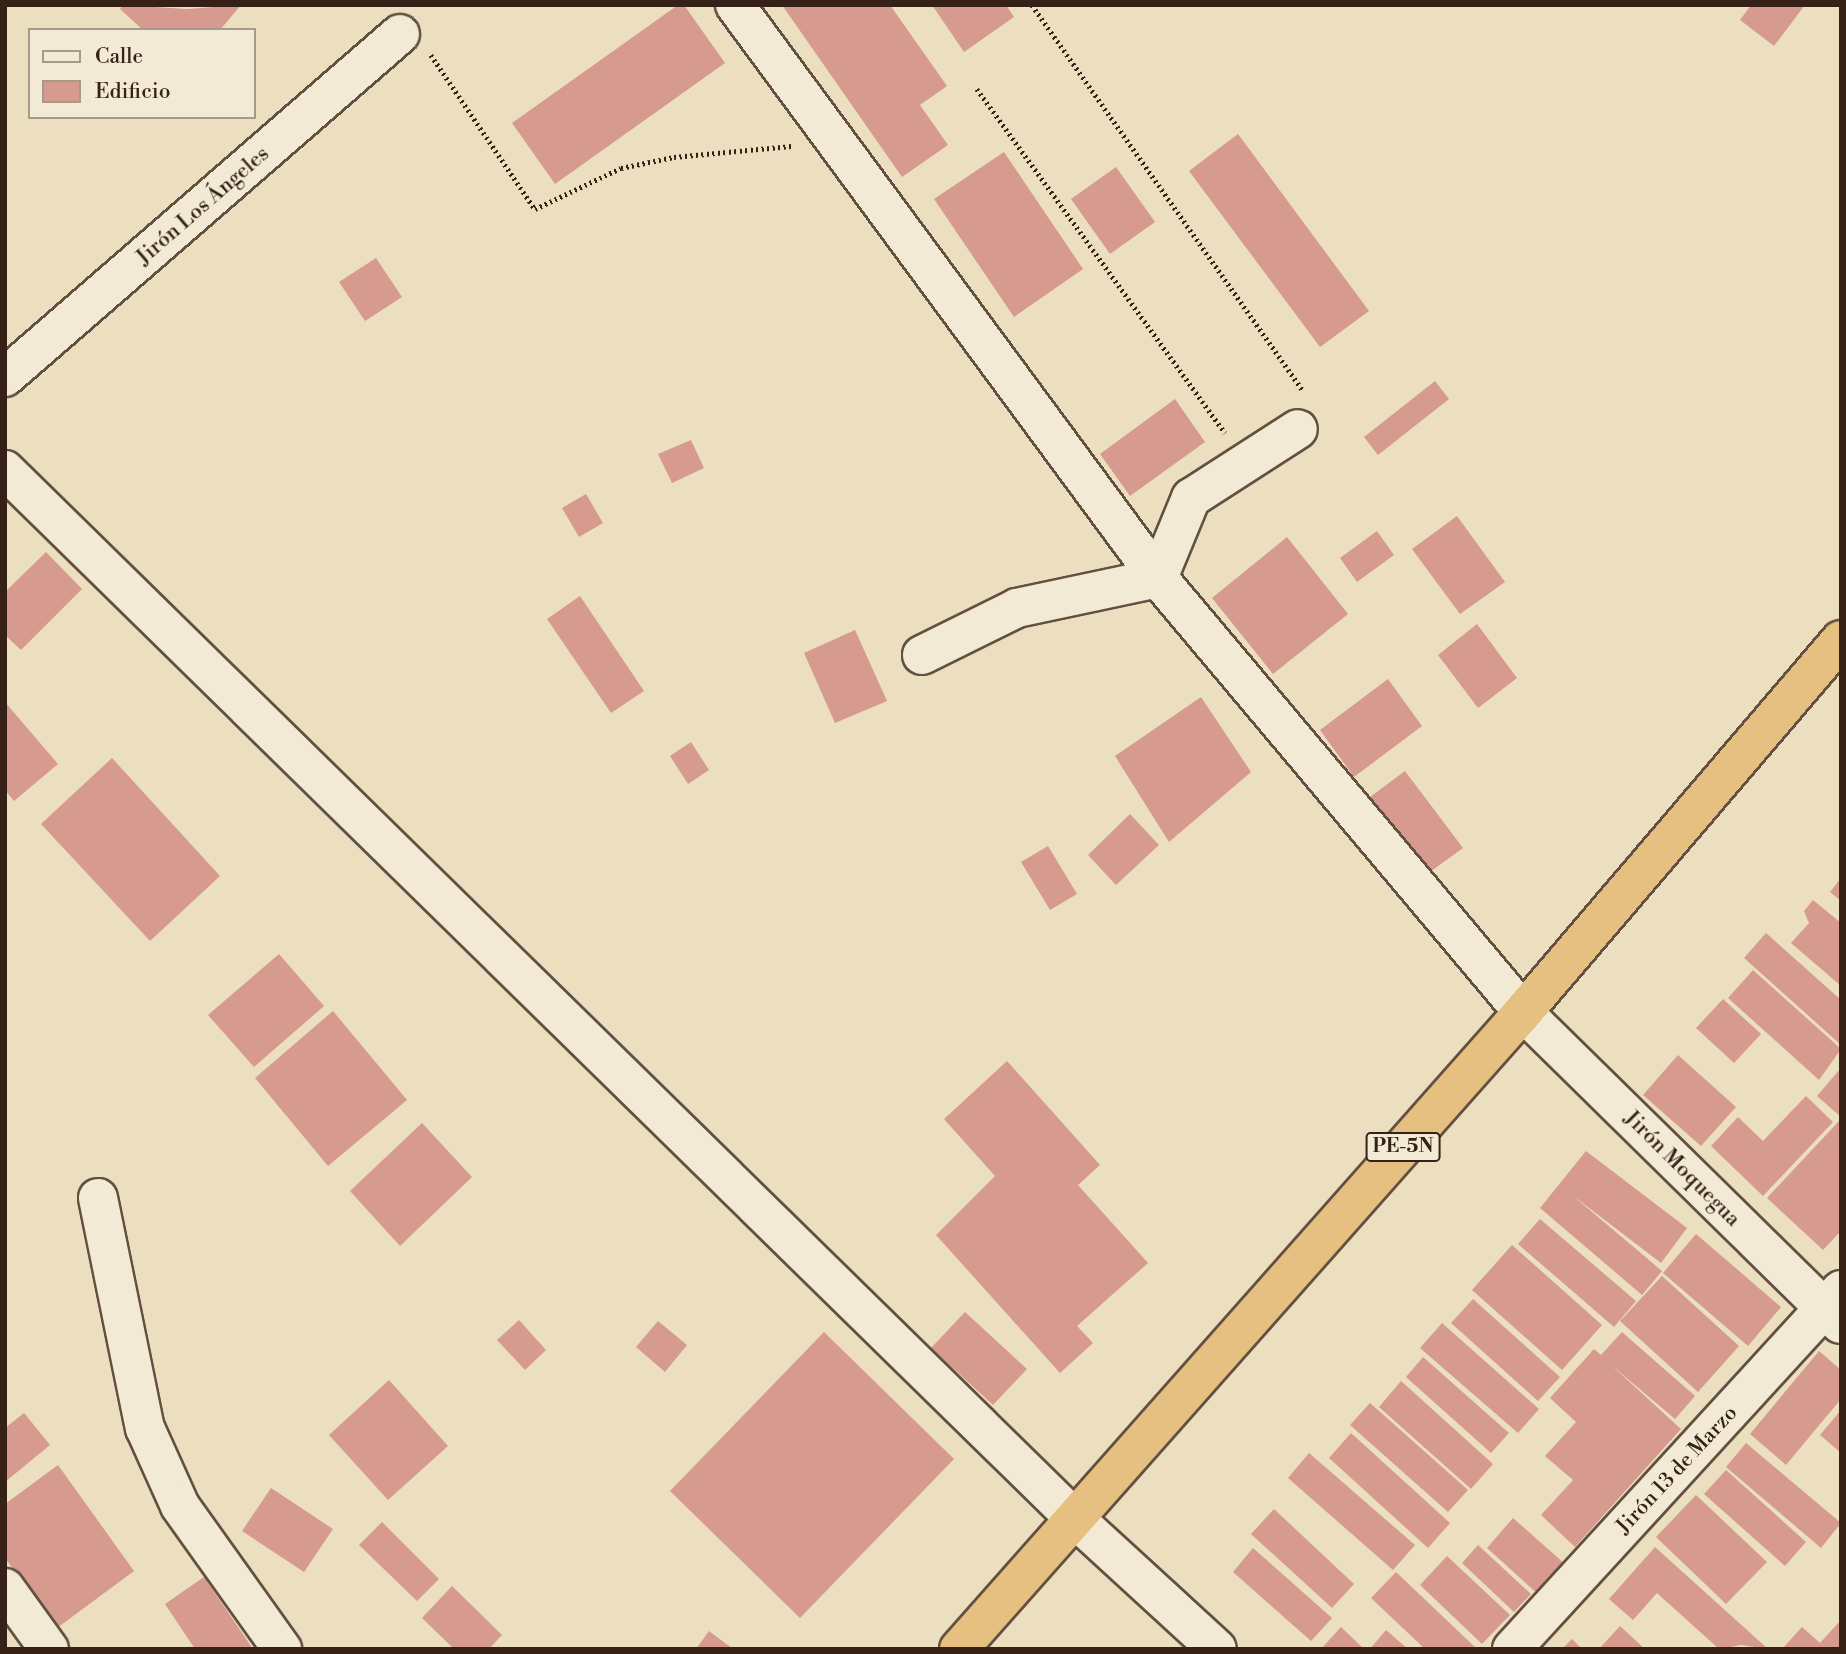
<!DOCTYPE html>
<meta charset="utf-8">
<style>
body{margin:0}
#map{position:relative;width:1846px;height:1654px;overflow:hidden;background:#ebdfbf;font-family:"Libre Bodoni",serif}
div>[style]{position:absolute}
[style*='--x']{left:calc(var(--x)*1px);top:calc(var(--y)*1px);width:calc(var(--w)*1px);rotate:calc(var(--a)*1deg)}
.building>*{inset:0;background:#d69a8e}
.path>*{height:4.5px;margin-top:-2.25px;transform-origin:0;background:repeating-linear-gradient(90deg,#362117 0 2px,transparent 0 5.5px)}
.roads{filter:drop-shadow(2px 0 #635041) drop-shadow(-2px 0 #635041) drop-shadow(0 2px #635041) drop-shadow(0 -2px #635041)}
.minor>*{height:38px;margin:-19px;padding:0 19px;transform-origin:19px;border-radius:19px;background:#f2ead5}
.highway>*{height:38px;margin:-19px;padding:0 19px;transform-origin:19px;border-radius:19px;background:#e6c080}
span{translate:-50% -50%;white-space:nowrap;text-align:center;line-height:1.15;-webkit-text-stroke:5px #f2ead5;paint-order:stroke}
.shield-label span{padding:2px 5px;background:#f2ead5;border:2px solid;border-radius:5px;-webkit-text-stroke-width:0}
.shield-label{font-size:19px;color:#362117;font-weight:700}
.street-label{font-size:21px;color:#362117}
.frame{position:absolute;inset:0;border:7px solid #362117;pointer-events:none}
.legend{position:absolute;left:28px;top:28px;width:228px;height:91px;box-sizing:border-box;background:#f2ead5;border:2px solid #a79a89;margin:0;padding:9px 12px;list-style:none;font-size:21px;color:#362117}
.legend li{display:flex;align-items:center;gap:14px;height:35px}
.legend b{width:35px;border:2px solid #a79a89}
</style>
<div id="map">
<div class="building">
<div style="clip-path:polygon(123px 5px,187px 9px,241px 5px,220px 30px,143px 30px,120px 9px)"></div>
<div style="clip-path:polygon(678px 5px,684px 5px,725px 63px,555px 184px,512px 123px)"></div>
<div style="clip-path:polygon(782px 5px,890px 5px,947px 86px,920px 105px,948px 145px,902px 177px)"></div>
<div style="clip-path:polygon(932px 5px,1006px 5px,1014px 17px,964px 52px)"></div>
<div style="clip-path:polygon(1751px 5px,1805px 5px,1774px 46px,1740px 20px)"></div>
<div style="clip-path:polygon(1238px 134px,1369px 311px,1320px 347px,1189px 171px)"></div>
<div style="clip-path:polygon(1004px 152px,1083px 269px,1014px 317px,934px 199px)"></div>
<div style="clip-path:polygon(1116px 167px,1155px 222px,1110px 254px,1071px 199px)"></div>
<div style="clip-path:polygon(376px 258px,402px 297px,365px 321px,339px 282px)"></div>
<div style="clip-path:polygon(1435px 381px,1449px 399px,1378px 455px,1364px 437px)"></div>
<div style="clip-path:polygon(1175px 399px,1205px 442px,1130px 496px,1100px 454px)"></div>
<div style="clip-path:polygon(691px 440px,704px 468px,672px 483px,658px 454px)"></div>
<div style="clip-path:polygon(586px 494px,603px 523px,579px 537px,562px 508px)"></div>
<div style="clip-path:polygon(1457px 516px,1505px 582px,1460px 614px,1412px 549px)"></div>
<div style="clip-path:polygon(1377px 531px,1394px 555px,1357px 582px,1340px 558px)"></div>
<div style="clip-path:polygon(1287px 537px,1348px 614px,1273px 674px,1212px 598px)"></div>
<div style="clip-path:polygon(46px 552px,82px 589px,21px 650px,5px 635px,5px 592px)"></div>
<div style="clip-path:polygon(580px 596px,644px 691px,611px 713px,547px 619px)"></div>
<div style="clip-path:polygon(1477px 624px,1517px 678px,1478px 708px,1438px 655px)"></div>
<div style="clip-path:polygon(855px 630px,887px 701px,835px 723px,804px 653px)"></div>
<div style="clip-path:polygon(1388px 679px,1422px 726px,1354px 777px,1320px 730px)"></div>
<div style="clip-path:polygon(1201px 697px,1251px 772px,1169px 842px,1115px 756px)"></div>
<div style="clip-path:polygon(5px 702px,58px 764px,14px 801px,5px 790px)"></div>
<div style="clip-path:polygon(691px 742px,709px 770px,688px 784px,670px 756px)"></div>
<div style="clip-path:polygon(112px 758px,220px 876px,150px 941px,41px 824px)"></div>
<div style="clip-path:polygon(1405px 771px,1463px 848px,1423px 877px,1366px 800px)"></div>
<div style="clip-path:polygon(1130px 814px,1159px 845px,1116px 885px,1088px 855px)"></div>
<div style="clip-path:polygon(1048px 846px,1077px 894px,1050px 910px,1021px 862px)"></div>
<div style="clip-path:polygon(1841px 878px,1841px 901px,1830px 892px)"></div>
<div style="clip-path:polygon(1813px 900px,1841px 923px,1841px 986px,1791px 943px,1809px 923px,1804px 911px)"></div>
<div style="clip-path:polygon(1766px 933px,1841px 1000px,1841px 1045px,1744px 958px)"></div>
<div style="clip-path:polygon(279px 954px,324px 1006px,254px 1067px,208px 1015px)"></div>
<div style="clip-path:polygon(1753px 970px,1841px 1049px,1819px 1080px,1728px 998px)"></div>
<div style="clip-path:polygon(1723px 999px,1761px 1034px,1734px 1063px,1696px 1028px)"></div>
<div style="clip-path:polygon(333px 1011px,407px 1100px,328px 1166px,255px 1078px)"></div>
<div style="clip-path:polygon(1678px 1055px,1736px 1107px,1701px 1146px,1643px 1095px)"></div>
<div style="clip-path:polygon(1007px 1061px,1100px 1165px,1078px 1185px,1148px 1263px,1077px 1326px,1093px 1343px,1060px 1373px,936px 1235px,995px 1176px,944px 1119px)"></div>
<div style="clip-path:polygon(1841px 1068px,1841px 1117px,1817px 1096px)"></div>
<div style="clip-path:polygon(1806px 1096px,1833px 1122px,1763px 1196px,1711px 1146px,1738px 1117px,1763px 1141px)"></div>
<div style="clip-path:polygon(1839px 1121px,1841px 1231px,1823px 1250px,1767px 1198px)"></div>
<div style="clip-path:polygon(422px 1123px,472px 1177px,400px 1246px,350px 1191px)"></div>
<div style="clip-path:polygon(1586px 1151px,1687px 1228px,1661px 1263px,1572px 1195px,1662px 1271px,1642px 1295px,1540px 1208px)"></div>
<div style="clip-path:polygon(1540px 1219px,1636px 1301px,1614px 1327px,1518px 1244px)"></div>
<div style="clip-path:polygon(1696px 1234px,1781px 1307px,1748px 1346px,1663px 1273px)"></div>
<div style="clip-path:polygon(1512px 1245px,1602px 1325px,1562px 1370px,1472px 1290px)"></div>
<div style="clip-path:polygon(1662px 1276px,1739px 1346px,1698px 1392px,1620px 1321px)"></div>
<div style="clip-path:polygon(1473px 1299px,1560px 1377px,1538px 1401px,1451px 1323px)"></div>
<div style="clip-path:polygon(965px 1312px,1027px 1369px,993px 1405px,931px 1348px)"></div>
<div style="clip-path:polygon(519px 1320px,546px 1350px,525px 1370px,497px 1340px)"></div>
<div style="clip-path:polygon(658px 1321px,687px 1345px,665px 1372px,636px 1347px)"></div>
<div style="clip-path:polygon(1442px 1323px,1539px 1409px,1518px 1433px,1420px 1348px)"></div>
<div style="clip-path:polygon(824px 1332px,954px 1459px,800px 1618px,670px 1491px)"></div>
<div style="clip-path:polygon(1622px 1332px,1695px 1396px,1675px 1419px,1610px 1364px,1681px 1429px,1575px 1547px,1541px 1515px,1573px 1480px,1545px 1456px,1576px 1422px,1550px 1398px,1594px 1349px,1601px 1355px)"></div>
<div style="clip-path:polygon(1819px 1351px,1841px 1370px,1841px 1399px,1786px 1465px,1750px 1434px)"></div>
<div style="clip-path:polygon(1423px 1357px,1509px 1433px,1491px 1453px,1406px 1377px)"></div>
<div style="clip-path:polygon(389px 1380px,448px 1446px,388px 1500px,329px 1435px)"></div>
<div style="clip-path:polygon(1401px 1381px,1493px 1464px,1471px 1489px,1379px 1407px)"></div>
<div style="clip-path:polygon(1370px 1403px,1468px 1490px,1448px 1512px,1350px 1425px)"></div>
<div style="clip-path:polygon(1841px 1410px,1841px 1453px,1820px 1435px)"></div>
<div style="clip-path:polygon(24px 1413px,50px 1445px,5px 1482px,5px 1428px)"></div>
<div style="clip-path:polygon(1351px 1433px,1450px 1523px,1428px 1548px,1329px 1458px)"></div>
<div style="clip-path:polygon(1746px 1443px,1841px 1523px,1821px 1548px,1726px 1467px)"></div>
<div style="clip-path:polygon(1309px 1453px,1415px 1545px,1393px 1570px,1288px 1478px)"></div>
<div style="clip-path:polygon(58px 1465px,134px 1571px,57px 1628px,5px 1558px,5px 1504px)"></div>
<div style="clip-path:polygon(1726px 1470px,1806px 1542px,1785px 1566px,1704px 1494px)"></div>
<div style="clip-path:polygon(271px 1488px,333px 1529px,304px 1572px,242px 1531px)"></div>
<div style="clip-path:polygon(1696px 1495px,1767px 1562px,1726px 1604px,1656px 1537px)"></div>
<div style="clip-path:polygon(1274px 1509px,1354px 1584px,1332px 1608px,1251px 1534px)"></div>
<div style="clip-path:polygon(1513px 1518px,1566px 1565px,1539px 1595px,1487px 1548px)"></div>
<div style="clip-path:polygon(382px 1522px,439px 1579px,417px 1601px,359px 1545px)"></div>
<div style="clip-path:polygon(1478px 1545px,1531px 1594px,1514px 1612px,1462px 1563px)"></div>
<div style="clip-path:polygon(1655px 1547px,1768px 1649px,1741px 1645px,1719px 1649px,1657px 1593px,1633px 1620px,1609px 1599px)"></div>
<div style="clip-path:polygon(1253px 1548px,1332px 1618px,1311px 1641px,1233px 1572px)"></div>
<div style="clip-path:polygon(1447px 1556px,1510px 1615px,1482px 1644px,1420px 1585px)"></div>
<div style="clip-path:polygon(1396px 1572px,1477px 1649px,1425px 1649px,1371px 1598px)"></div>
<div style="clip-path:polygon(204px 1577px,253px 1649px,195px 1649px,165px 1604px)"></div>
<div style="clip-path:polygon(452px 1586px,502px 1635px,489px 1649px,454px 1649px,422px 1618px)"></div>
<div style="clip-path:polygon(1841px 1620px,1841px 1649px,1782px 1649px,1802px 1627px,1820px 1643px)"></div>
<div style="clip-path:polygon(1620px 1626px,1645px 1649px,1599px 1649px)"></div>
<div style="clip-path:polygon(1341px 1627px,1364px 1649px,1321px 1649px)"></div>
<div style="clip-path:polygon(1386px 1630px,1408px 1649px,1370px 1649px)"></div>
<div style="clip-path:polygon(709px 1631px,733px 1649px,696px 1649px)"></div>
<div style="clip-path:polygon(1572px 1639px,1582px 1649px,1562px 1649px)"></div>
</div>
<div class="path">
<div style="--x:1032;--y:5;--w:472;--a:54.9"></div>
<div style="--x:431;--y:55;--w:186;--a:56"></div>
<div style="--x:535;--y:209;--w:95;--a:-25.5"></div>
<div style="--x:621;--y:168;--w:54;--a:-11.7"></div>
<div style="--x:674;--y:157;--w:118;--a:-5.4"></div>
<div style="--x:977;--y:89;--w:424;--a:54.2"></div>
</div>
<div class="roads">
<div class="minor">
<div style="--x:735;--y:5;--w:712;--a:53.56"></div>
<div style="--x:1158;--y:578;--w:567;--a:49.94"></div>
<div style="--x:1523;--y:1012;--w:445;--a:44.5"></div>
<div style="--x:5;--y:377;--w:523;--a:-40.97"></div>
<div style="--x:5;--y:470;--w:1496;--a:44.43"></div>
<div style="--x:1073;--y:1517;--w:195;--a:42.5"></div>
<div style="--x:922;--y:655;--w:106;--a:-26.3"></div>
<div style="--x:1017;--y:608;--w:144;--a:-12"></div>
<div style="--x:1158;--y:578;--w:87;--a:-67.6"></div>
<div style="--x:1191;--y:498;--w:127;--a:-32.8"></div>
<div style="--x:98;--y:1198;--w:235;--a:78.5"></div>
<div style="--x:145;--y:1428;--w:85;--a:65.8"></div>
<div style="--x:180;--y:1506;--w:176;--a:54.5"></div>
<div style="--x:5;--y:1588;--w:75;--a:54.2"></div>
<div style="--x:1512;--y:1649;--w:487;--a:-47.5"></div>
</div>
<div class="highway">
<div style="--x:959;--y:1649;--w:851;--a:-48.48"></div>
<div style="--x:1523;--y:1012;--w:489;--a:-49.5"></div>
</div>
</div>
<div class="shield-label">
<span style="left:1403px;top:1147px">PE-5N</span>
</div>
<div class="street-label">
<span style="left:203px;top:206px;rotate:-41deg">Jirón Los Ángeles</span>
<span style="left:1682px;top:1169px;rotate:45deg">Jirón Moquegua</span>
<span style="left:1677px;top:1470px;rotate:-47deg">Jirón 13 de Marzo</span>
</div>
<div class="frame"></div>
<ul class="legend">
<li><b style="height:9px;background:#f2ead5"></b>Calle</li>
<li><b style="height:19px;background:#d69a8e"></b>Edificio</li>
</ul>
</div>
